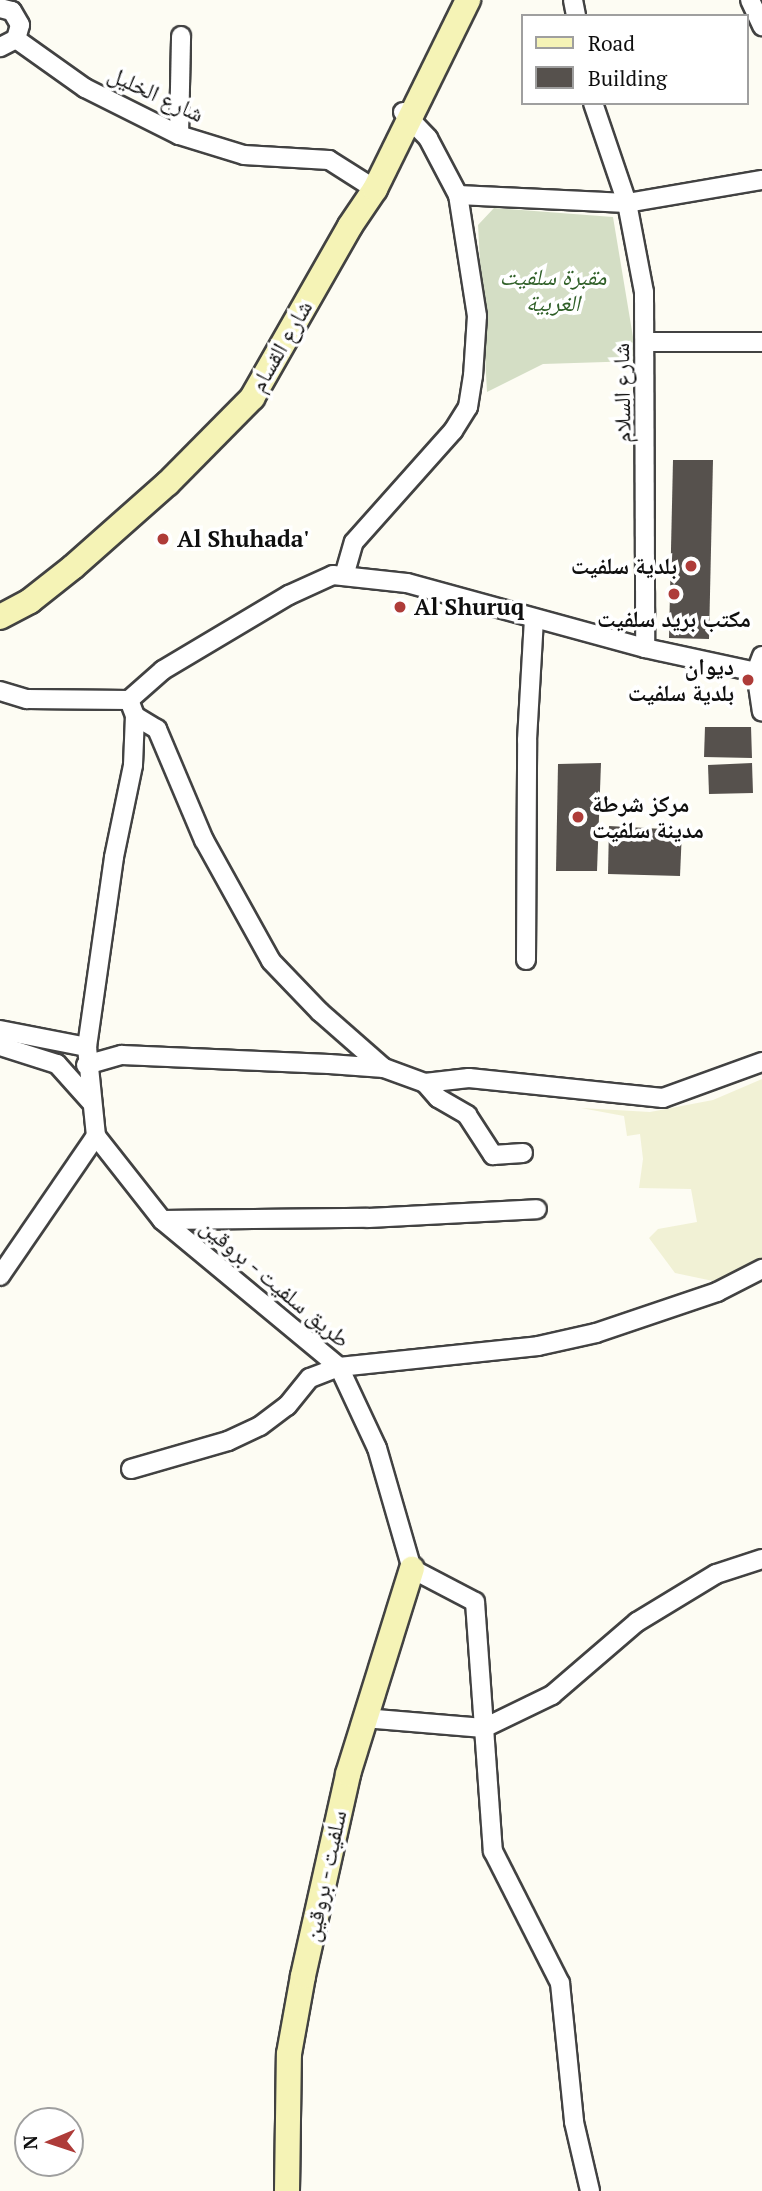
<!DOCTYPE html>
<meta charset="utf-8">
<style>
body{margin:0}
#map{position:relative;width:762px;height:2191px;overflow:hidden;background:#fdfcf3;font-family:"PT Serif","Noto Naskh Arabic",serif}
div>[style]{position:absolute}
[style*='--x']{left:calc(var(--x)*1px);top:calc(var(--y)*1px);width:calc(var(--w)*1px);rotate:calc(var(--a)*1deg)}
.farmland>*{inset:0;background:#f1f1d5}
.cemetery>*{inset:0;background:#d4dec5}
.building>*{inset:0;background:#56514d}
.roads{filter:drop-shadow(2px 0 #424242) drop-shadow(-2px 0 #424242) drop-shadow(0 2px #424242) drop-shadow(0 -2px #424242)}
.minor>*{height:18px;margin:-9px;padding:0 9px;transform-origin:9px;border-radius:9px;background:#fff}
.secondary>*{height:24px;margin:-12px;padding:0 12px;transform-origin:12px;border-radius:12px;background:#f5f3b6}
.dots>*{width:19px;height:19px;translate:-50% -50%;box-sizing:border-box;border:4px solid #fff;border-radius:50%}
span{translate:-50% -50%;white-space:nowrap;text-align:center;line-height:1.15;-webkit-text-stroke:7px #fff;paint-order:stroke}
.street-label{font-size:23px;color:#0f0f0f}
.park-label{font-size:23px;color:#2f5f27;font-style:italic}
.poi-label{font-size:23px;color:#0f0f0f;font-weight:700}
.left{translate:0 -50%;text-align:left}
.right{translate:-100% -50%;text-align:right}
.legend{position:absolute;left:521px;top:14px;width:228px;height:91px;box-sizing:border-box;background:#fff;border:2px solid #9f9f9f;margin:0;padding:9px 12px;list-style:none;font-size:21px;color:#0f0f0f}
.legend li{display:flex;align-items:center;gap:14px;height:35px}
.legend b{width:35px;border:2px solid #9f9f9f}
.north{position:absolute;left:14px;top:2107px;width:70px;height:70px;box-sizing:border-box;background:#fff;border:2px solid #9f9f9f;border-radius:50%;rotate:268deg;font-size:19px;font-weight:700;line-height:28px;text-align:center;color:#0f0f0f}
.north::after{content:'';display:block;margin:auto;width:24px;height:32px;background:#ae3c39;clip-path:polygon(50% 0,100% 100%,50% 72%,0 100%)}
</style>
<div id="map">
<div class="farmland">
<div style="clip-path:polygon(762px 1079px,762px 1259px,713px 1281px,675px 1273px,649px 1238px,658px 1229px,697px 1222px,691px 1189px,639px 1188px,643px 1159px,640px 1134px,627px 1136px,624px 1116px,581px 1108px,650px 1112px,713px 1100px)"></div>
</div>
<div class="cemetery">
<div style="clip-path:polygon(494px 208px,613px 217px,637px 361px,543px 364px,487px 392px,478px 225px)"></div>
</div>
<div class="building">
<div style="clip-path:polygon(673px 460px,713px 460px,709px 639px,669px 638px)"></div>
<div style="clip-path:polygon(705px 727px,751px 727px,752px 758px,704px 757px)"></div>
<div style="clip-path:polygon(601px 763px,597px 871px,556px 871px,558px 764px)"></div>
<div style="clip-path:polygon(752px 763px,753px 793px,709px 794px,708px 765px)"></div>
<div style="clip-path:polygon(609px 826px,682px 830px,680px 876px,608px 874px)"></div>
</div>
<div class="roads">
<div class="minor">
<div style="--x:573;--y:0;--w:16;--a:79"></div>
<div style="--x:750;--y:0;--w:29;--a:65"></div>
<div style="--x:0;--y:8;--w:12;--a:14"></div>
<div style="--x:12;--y:11;--w:16;--a:60"></div>
<div style="--x:20;--y:25;--w:15;--a:106"></div>
<div style="--x:16;--y:39;--w:18;--a:153"></div>
<div style="--x:16;--y:39;--w:85;--a:35.4"></div>
<div style="--x:85;--y:88;--w:105;--a:26.6"></div>
<div style="--x:179;--y:135;--w:68;--a:17.1"></div>
<div style="--x:244;--y:155;--w:85;--a:3.4"></div>
<div style="--x:329;--y:160;--w:45;--a:32.3"></div>
<div style="--x:593;--y:103;--w:106;--a:71.2"></div>
<div style="--x:627;--y:203;--w:91;--a:79.2"></div>
<div style="--x:644;--y:292;--w:356;--a:89.8"></div>
<div style="--x:179;--y:135;--w:99;--a:-88.8"></div>
<div style="--x:458;--y:195;--w:169;--a:2.7"></div>
<div style="--x:627;--y:203;--w:137;--a:-9.7"></div>
<div style="--x:646;--y:342;--w:116;--a:0"></div>
<div style="--x:344;--y:576;--w:35;--a:-74"></div>
<div style="--x:354;--y:542;--w:149;--a:-48.3"></div>
<div style="--x:453;--y:431;--w:28;--a:-58"></div>
<div style="--x:468;--y:407;--w:31;--a:-81"></div>
<div style="--x:473;--y:376;--w:60;--a:-86.2"></div>
<div style="--x:477;--y:316;--w:122;--a:-98.9"></div>
<div style="--x:458;--y:195;--w:64;--a:-117.8"></div>
<div style="--x:428;--y:138;--w:36;--a:-134"></div>
<div style="--x:762;--y:656;--w:17;--a:111"></div>
<div style="--x:756;--y:672;--w:40;--a:81.5"></div>
<div style="--x:0;--y:691;--w:28;--a:17"></div>
<div style="--x:27;--y:699;--w:102;--a:0.6"></div>
<div style="--x:129;--y:700;--w:45;--a:-41.4"></div>
<div style="--x:163;--y:670;--w:147;--a:-30.8"></div>
<div style="--x:289;--y:595;--w:48;--a:-24.4"></div>
<div style="--x:333;--y:575;--w:74;--a:6.2"></div>
<div style="--x:407;--y:583;--w:247;--a:15.3"></div>
<div style="--x:645;--y:648;--w:114;--a:12.2"></div>
<div style="--x:129;--y:700;--w:17;--a:69"></div>
<div style="--x:135;--y:716;--w:26;--a:31"></div>
<div style="--x:157;--y:729;--w:121;--a:67.1"></div>
<div style="--x:204;--y:840;--w:138;--a:61"></div>
<div style="--x:271;--y:961;--w:71;--a:46.1"></div>
<div style="--x:320;--y:1012;--w:85;--a:41.2"></div>
<div style="--x:526;--y:960;--w:220;--a:-89.7"></div>
<div style="--x:527;--y:740;--w:121;--a:-86.7"></div>
<div style="--x:0;--y:1030;--w:89;--a:11.1"></div>
<div style="--x:0;--y:1046;--w:60;--a:17.5"></div>
<div style="--x:57;--y:1064;--w:51;--a:48.2"></div>
<div style="--x:86;--y:1065;--w:37;--a:-16"></div>
<div style="--x:122;--y:1055;--w:207;--a:2.5"></div>
<div style="--x:329;--y:1064;--w:55;--a:4.2"></div>
<div style="--x:384;--y:1068;--w:44;--a:20.1"></div>
<div style="--x:425;--y:1083;--w:44;--a:-6.5"></div>
<div style="--x:469;--y:1078;--w:195;--a:5.9"></div>
<div style="--x:663;--y:1098;--w:105;--a:-20"></div>
<div style="--x:425;--y:1083;--w:20;--a:49"></div>
<div style="--x:438;--y:1098;--w:34;--a:30"></div>
<div style="--x:467;--y:1115;--w:48;--a:57"></div>
<div style="--x:493;--y:1155;--w:30;--a:-4"></div>
<div style="--x:96;--y:1136;--w:107;--a:51.8"></div>
<div style="--x:162;--y:1220;--w:230;--a:39.7"></div>
<div style="--x:339;--y:1367;--w:89;--a:64.9"></div>
<div style="--x:377;--y:1448;--w:126;--a:73.9"></div>
<div style="--x:412;--y:1569;--w:71;--a:27.6"></div>
<div style="--x:475;--y:1602;--w:250;--a:85.9"></div>
<div style="--x:493;--y:1851;--w:148;--a:63.1"></div>
<div style="--x:560;--y:1983;--w:140;--a:84.2"></div>
<div style="--x:574;--y:2122;--w:71;--a:76.9"></div>
<div style="--x:96;--y:1136;--w:89;--a:-95.8"></div>
<div style="--x:87;--y:1047;--w:192;--a:-81.9"></div>
<div style="--x:114;--y:857;--w:94;--a:-78.3"></div>
<div style="--x:133;--y:765;--w:49;--a:-87.7"></div>
<div style="--x:162;--y:1220;--w:206;--a:-0.6"></div>
<div style="--x:368;--y:1218;--w:169;--a:-3"></div>
<div style="--x:0;--y:1276;--w:170;--a:-55.6"></div>
<div style="--x:131;--y:1469;--w:101;--a:-16.1"></div>
<div style="--x:228;--y:1441;--w:35;--a:-25"></div>
<div style="--x:260;--y:1426;--w:34;--a:-37"></div>
<div style="--x:287;--y:1406;--w:36;--a:-51"></div>
<div style="--x:310;--y:1378;--w:31;--a:-21"></div>
<div style="--x:339;--y:1367;--w:200;--a:-6"></div>
<div style="--x:538;--y:1346;--w:59;--a:-12.6"></div>
<div style="--x:596;--y:1333;--w:128;--a:-18.7"></div>
<div style="--x:717;--y:1292;--w:51;--a:-27.1"></div>
<div style="--x:364;--y:1718;--w:120;--a:4.8"></div>
<div style="--x:484;--y:1728;--w:76;--a:-25.9"></div>
<div style="--x:552;--y:1695;--w:112;--a:-40.7"></div>
<div style="--x:637;--y:1622;--w:92;--a:-31.3"></div>
<div style="--x:716;--y:1574;--w:48;--a:-18.1"></div>
</div>
<div class="secondary">
<div style="--x:0;--y:617;--w:34;--a:-28"></div>
<div style="--x:30;--y:601;--w:55;--a:-38.3"></div>
<div style="--x:73;--y:567;--w:127;--a:-41.5"></div>
<div style="--x:168;--y:483;--w:120;--a:-45.3"></div>
<div style="--x:252;--y:398;--w:198;--a:-60.3"></div>
<div style="--x:350;--y:226;--w:45;--a:-56"></div>
<div style="--x:375;--y:189;--w:211;--a:-63.8"></div>
<div style="--x:287;--y:2191;--w:137;--a:-89.2"></div>
<div style="--x:289;--y:2054;--w:79;--a:-79.8"></div>
<div style="--x:303;--y:1976;--w:207;--a:-77.4"></div>
<div style="--x:348;--y:1774;--w:215;--a:-72.7"></div>
</div>
</div>
<div class="dots">
<div style="left:163px;top:539px;background:#ae3c39"></div>
<div style="left:691px;top:566px;background:#ae3c39"></div>
<div style="left:674px;top:594px;background:#ae3c39"></div>
<div style="left:400px;top:607px;background:#ae3c39"></div>
<div style="left:748px;top:680px;background:#ae3c39"></div>
<div style="left:578px;top:817px;background:#ae3c39"></div>
</div>
<div class="street-label">
<span style="left:156px;top:94px;rotate:25deg">شارع الخليل</span>
<span style="left:281px;top:346px;rotate:-60deg">شارع القسام</span>
<span style="left:622px;top:393px;rotate:-91deg">شارع السلام</span>
<span style="left:275px;top:1283px;rotate:40deg">طريق سلفيت - بروقين</span>
<span style="left:325px;top:1876px;rotate:-78deg">سلفيت - بروقين</span>
</div>
<div class="park-label">
<span style="left:553px;top:290px">مقبرة سلفيت<br>الغربية</span>
</div>
<div class="poi-label">
<span class="left" style="left:177px;top:539px">Al Shuhada'</span>
<span class="right" style="left:677px;top:566px">بلدية سلفيت</span>
<span class="left" style="left:414px;top:607px">Al Shuruq</span>
<span style="left:674px;top:619px">مكتب بريد سلفيت</span>
<span class="right" style="left:734px;top:680px">ديوان<br>بلدية سلفيت</span>
<span class="left" style="left:592px;top:817px">مركز شرطة<br>مدينة سلفيت</span>
</div>
<ul class="legend">
<li><b style="height:9px;background:#f5f3b6"></b>Road</li>
<li><b style="height:19px;background:#56514d"></b>Building</li>
</ul>
<div class="north">N</div>
</div>
